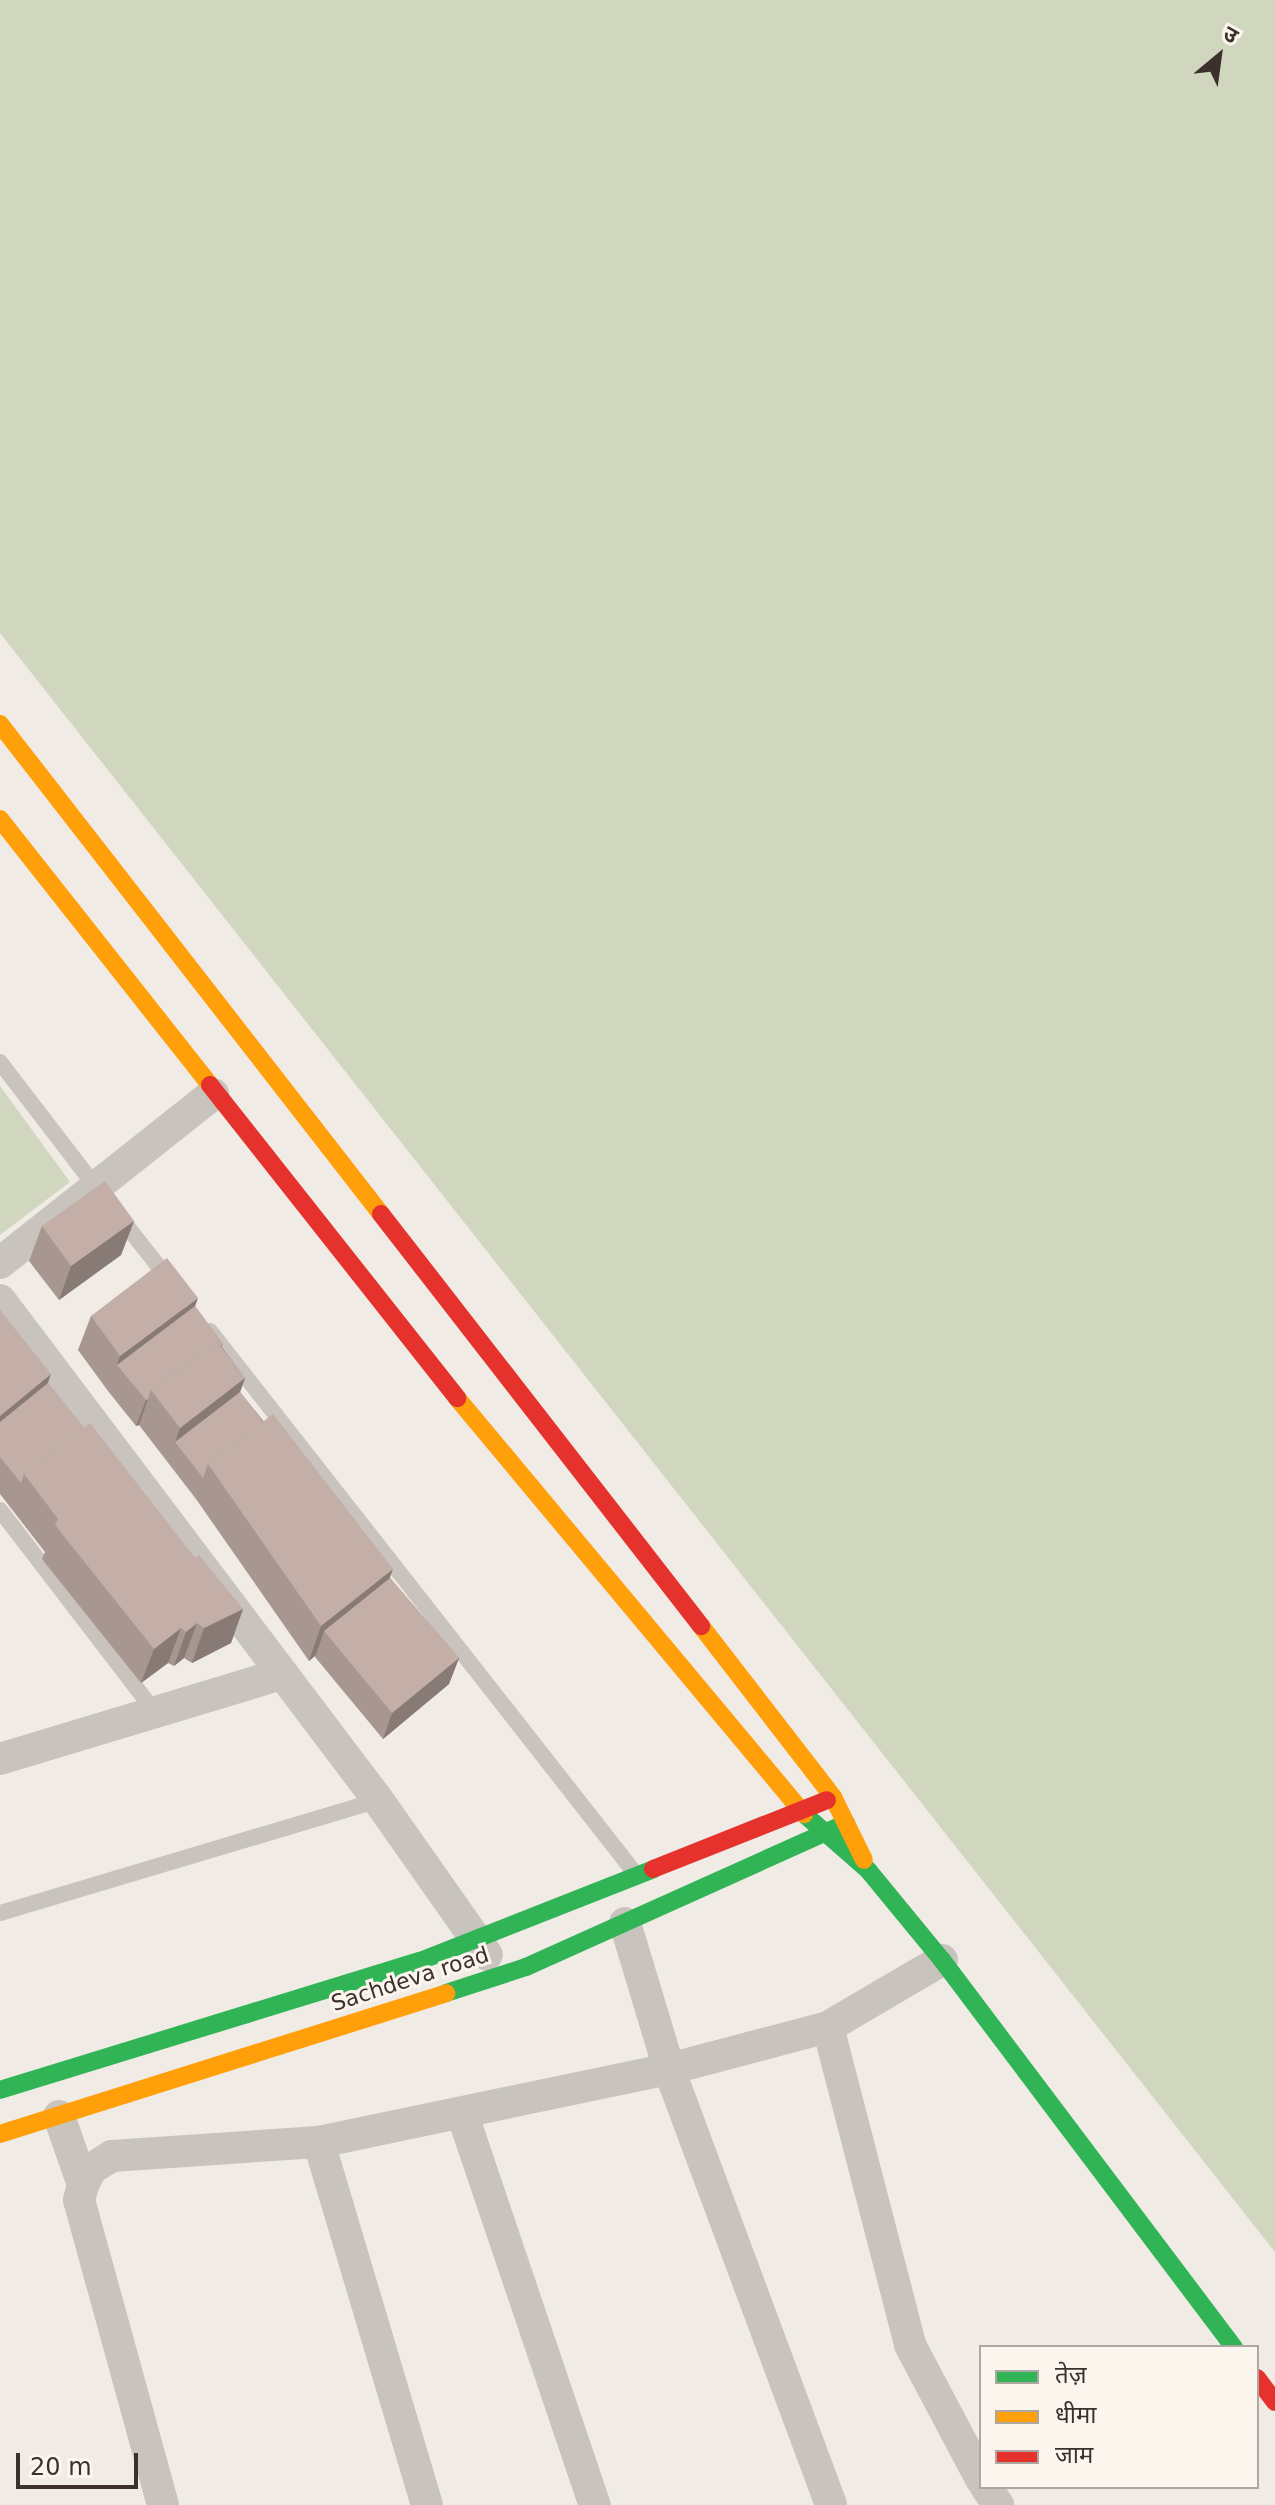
<!DOCTYPE html>
<meta charset="utf-8">
<style>
body{margin:0}
#map{position:relative;width:1275px;height:2505px;overflow:hidden;background:#f0ebe5;font-family:"DejaVu Sans","Noto Sans Devanagari",sans-serif}
div>[style]{position:absolute}
[style*='--x']{left:calc(var(--x)*1px);top:calc(var(--y)*1px);width:calc(var(--w)*1px);rotate:calc(var(--a)*1deg)}
.green>*{inset:0;background:#d1d6bf}
.lane>*{height:16px;margin:-8px;padding:0 8px;transform-origin:8px;border-radius:8px;background:#c9c3be}
.street>*{height:32px;margin:-16px;padding:0 16px;transform-origin:16px;border-radius:16px;background:#c9c3be}
.fast>*{height:18px;margin:-9px;padding:0 9px;transform-origin:9px;border-radius:9px;background:#30b455}
.slow>*{height:18px;margin:-9px;padding:0 9px;transform-origin:9px;border-radius:9px;background:#ff9f0a}
.jam>*{height:18px;margin:-9px;padding:0 9px;transform-origin:9px;border-radius:9px;background:#e5322d}
.wall>*{inset:0;background:#a89690}
.shaded-wall>*{inset:0;background:#887a75}
.building>*{inset:0;background:#c3afa7}
span{translate:-50% -50%;white-space:nowrap;text-align:center;line-height:1.15;-webkit-text-stroke:6px #fbf5ee;paint-order:stroke}
.street-label{font-size:22px;color:#3b302b}
.legend{position:absolute;left:979px;top:2345px;width:280px;height:144px;box-sizing:border-box;background:#fbf5ee;border:2px solid #aea6a0;margin:0;padding:10px 14px;list-style:none;font-size:24px;color:#3b302b}
.legend li{display:flex;align-items:center;gap:16px;height:40px}
.legend b{width:40px;border:2px solid #aea6a0}
.north{position:absolute;left:1179px;top:16px;width:80px;height:80px;-webkit-text-stroke:6px #fbf5ee;paint-order:stroke;rotate:29deg;font-size:22px;font-weight:700;line-height:32px;text-align:center;color:#3b302b}
.north::after{content:'';display:block;margin:auto;width:28px;height:36px;background:#3b302b;clip-path:polygon(50% 0,100% 100%,50% 72%,0 100%)}
.scale{position:absolute;left:16px;top:2453px;width:122px;height:36px;box-sizing:border-box;border:4px solid #3b302b;border-top:0;padding-left:10px;font-size:24px;line-height:28px;white-space:nowrap;color:#3b302b;-webkit-text-stroke:6px #fbf5ee;paint-order:stroke}
</style>
<div id="map">
<div class="green">
<div style="clip-path:polygon(0 0,1275px 0,1275px 2252px,0 633px)"></div>
<div style="clip-path:polygon(0 1086px,70px 1182px,0 1235px)"></div>
</div>
<div class="lane">
<div style="--x:0;--y:1062;--w:163;--a:52.5"></div>
<div style="--x:118;--y:1215;--w:85;--a:51.7"></div>
<div style="--x:210;--y:1331;--w:689;--a:51.9"></div>
<div style="--x:0;--y:1510;--w:255;--a:52.5"></div>
<div style="--x:0;--y:1913;--w:395;--a:-16.6"></div>
</div>
<div class="street">
<div style="--x:0;--y:1263;--w:272;--a:-38.4"></div>
<div style="--x:0;--y:1300;--w:627;--a:52.91"></div>
<div style="--x:378;--y:1800;--w:189;--a:54.9"></div>
<div style="--x:0;--y:1759;--w:295;--a:-16.8"></div>
<div style="--x:625;--y:1923;--w:152;--a:73.2"></div>
<div style="--x:669;--y:2069;--w:465;--a:69.6"></div>
<div style="--x:942;--y:1960;--w:132;--a:149.6"></div>
<div style="--x:828;--y:2027;--w:328;--a:75.5"></div>
<div style="--x:910;--y:2345;--w:152;--a:62.1"></div>
<div style="--x:462;--y:2113;--w:414;--a:71.3"></div>
<div style="--x:59;--y:2116;--w:73;--a:70.8"></div>
<div style="--x:986;--y:2487;--w:22;--a:56"></div>
<div style="--x:163;--y:2505;--w:316;--a:-105.4"></div>
<div style="--x:79;--y:2200;--w:16;--a:-75"></div>
<div style="--x:83;--y:2185;--w:18;--a:-63"></div>
<div style="--x:91;--y:2169;--w:25;--a:-32"></div>
<div style="--x:112;--y:2156;--w:207;--a:-3.9"></div>
<div style="--x:427;--y:2505;--w:379;--a:-106.6"></div>
<div style="--x:319;--y:2142;--w:358;--a:-11.8"></div>
<div style="--x:669;--y:2069;--w:164;--a:-14.8"></div>
</div>
<div class="fast">
<div style="--x:804;--y:1814;--w:85;--a:41.2"></div>
<div style="--x:868;--y:1870;--w:117;--a:50.6"></div>
<div style="--x:942;--y:1960;--w:485;--a:53"></div>
<div style="--x:446;--y:1993;--w:84;--a:-18"></div>
<div style="--x:526;--y:1967;--w:351;--a:-24.2"></div>
<div style="--x:0;--y:2090;--w:439;--a:-17.1"></div>
<div style="--x:420;--y:1961;--w:251;--a:-21.5"></div>
</div>
<div class="slow">
<div style="--x:0;--y:724;--w:621;--a:52.13"></div>
<div style="--x:0;--y:819;--w:339;--a:51.7"></div>
<div style="--x:457;--y:1398;--w:542;--a:50.17"></div>
<div style="--x:701;--y:1626;--w:216;--a:52.3"></div>
<div style="--x:833;--y:1797;--w:70;--a:63.8"></div>
<div style="--x:0;--y:2134;--w:468;--a:-17.5"></div>
</div>
<div class="jam">
<div style="--x:210;--y:1085;--w:399;--a:51.7"></div>
<div style="--x:381;--y:1214;--w:522;--a:52.16"></div>
<div style="--x:653;--y:1869;--w:187;--a:-21.6"></div>
<div style="--x:1257;--y:2378;--w:30;--a:53"></div>
</div>
<div class="wall">
<div style="clip-path:polygon(134px 1221px,121px 1255px,59px 1300px,29px 1261px,42px 1226px)"></div>
<div style="clip-path:polygon(195px 1306px,223px 1344px,222px 1347px,245px 1378px,240px 1392px,390px 1578px,459px 1658px,449px 1684px,383px 1739px,315px 1657px,316px 1655px,309px 1661px,196px 1499px,139px 1425px,136px 1426px,108px 1391px,78px 1350px,91px 1316px)"></div>
<div style="clip-path:polygon(0 1310px,48px 1383px,84px 1428px,195px 1558px,243px 1609px,231px 1643px,192px 1663px,184px 1658px,174px 1666px,168px 1663px,141px 1683px,42px 1559px,45px 1552px,0 1494px)"></div>
</div>
<div class="shaded-wall">
<div style="clip-path:polygon(134px 1221px,121px 1255px,59px 1300px,71px 1266px)"></div>
<div style="clip-path:polygon(198px 1298px,186px 1332px,117px 1365px,120px 1356px)"></div>
<div style="clip-path:polygon(51px 1374px,39px 1408px,0 1440px,0 1416px)"></div>
<div style="clip-path:polygon(245px 1378px,233px 1412px,175px 1442px,180px 1428px)"></div>
<div style="clip-path:polygon(148px 1399px,139px 1425px,136px 1426px,146px 1400px)"></div>
<div style="clip-path:polygon(393px 1569px,381px 1603px,324px 1631px,316px 1655px,309px 1661px,321px 1626px)"></div>
<div style="clip-path:polygon(243px 1609px,231px 1643px,192px 1663px,204px 1628px)"></div>
<div style="clip-path:polygon(197px 1623px,184px 1658px,174px 1666px,186px 1632px)"></div>
<div style="clip-path:polygon(181px 1628px,168px 1663px,141px 1683px,154px 1649px)"></div>
<div style="clip-path:polygon(459px 1658px,449px 1684px,383px 1739px,392px 1713px)"></div>
</div>
<div class="building">
<div style="clip-path:polygon(105px 1181px,134px 1221px,71px 1266px,42px 1226px)"></div>
<div style="clip-path:polygon(167px 1258px,198px 1298px,120px 1356px,91px 1316px)"></div>
<div style="clip-path:polygon(195px 1306px,223px 1344px,220px 1346px,217px 1342px,151px 1390px,148px 1399px,146px 1400px,117px 1365px)"></div>
<div style="clip-path:polygon(0 1310px,51px 1374px,0 1416px)"></div>
<div style="clip-path:polygon(217px 1342px,245px 1378px,180px 1428px,151px 1390px)"></div>
<div style="clip-path:polygon(48px 1383px,84px 1428px,24px 1474px,21px 1483px,0 1457px,0 1422px)"></div>
<div style="clip-path:polygon(240px 1392px,263px 1422px,208px 1464px,203px 1478px,175px 1442px)"></div>
<div style="clip-path:polygon(273px 1414px,393px 1569px,321px 1626px,208px 1464px)"></div>
<div style="clip-path:polygon(90px 1423px,195px 1558px,199px 1555px,243px 1609px,204px 1628px,197px 1623px,186px 1632px,181px 1628px,154px 1649px,55px 1525px,58px 1519px,24px 1474px)"></div>
<div style="clip-path:polygon(390px 1578px,459px 1658px,392px 1713px,324px 1631px)"></div>
</div>
<div class="street-label">
<span style="left:410px;top:1979px;rotate:-18deg">Sachdeva road</span>
</div>
<ul class="legend">
<li><b style="height:10px;background:#30b455"></b>तेज़</li>
<li><b style="height:10px;background:#ff9f0a"></b>धीमा</li>
<li><b style="height:10px;background:#e5322d"></b>जाम</li>
</ul>
<div class="north">उ</div>
<div class="scale">20 m</div>
</div>
